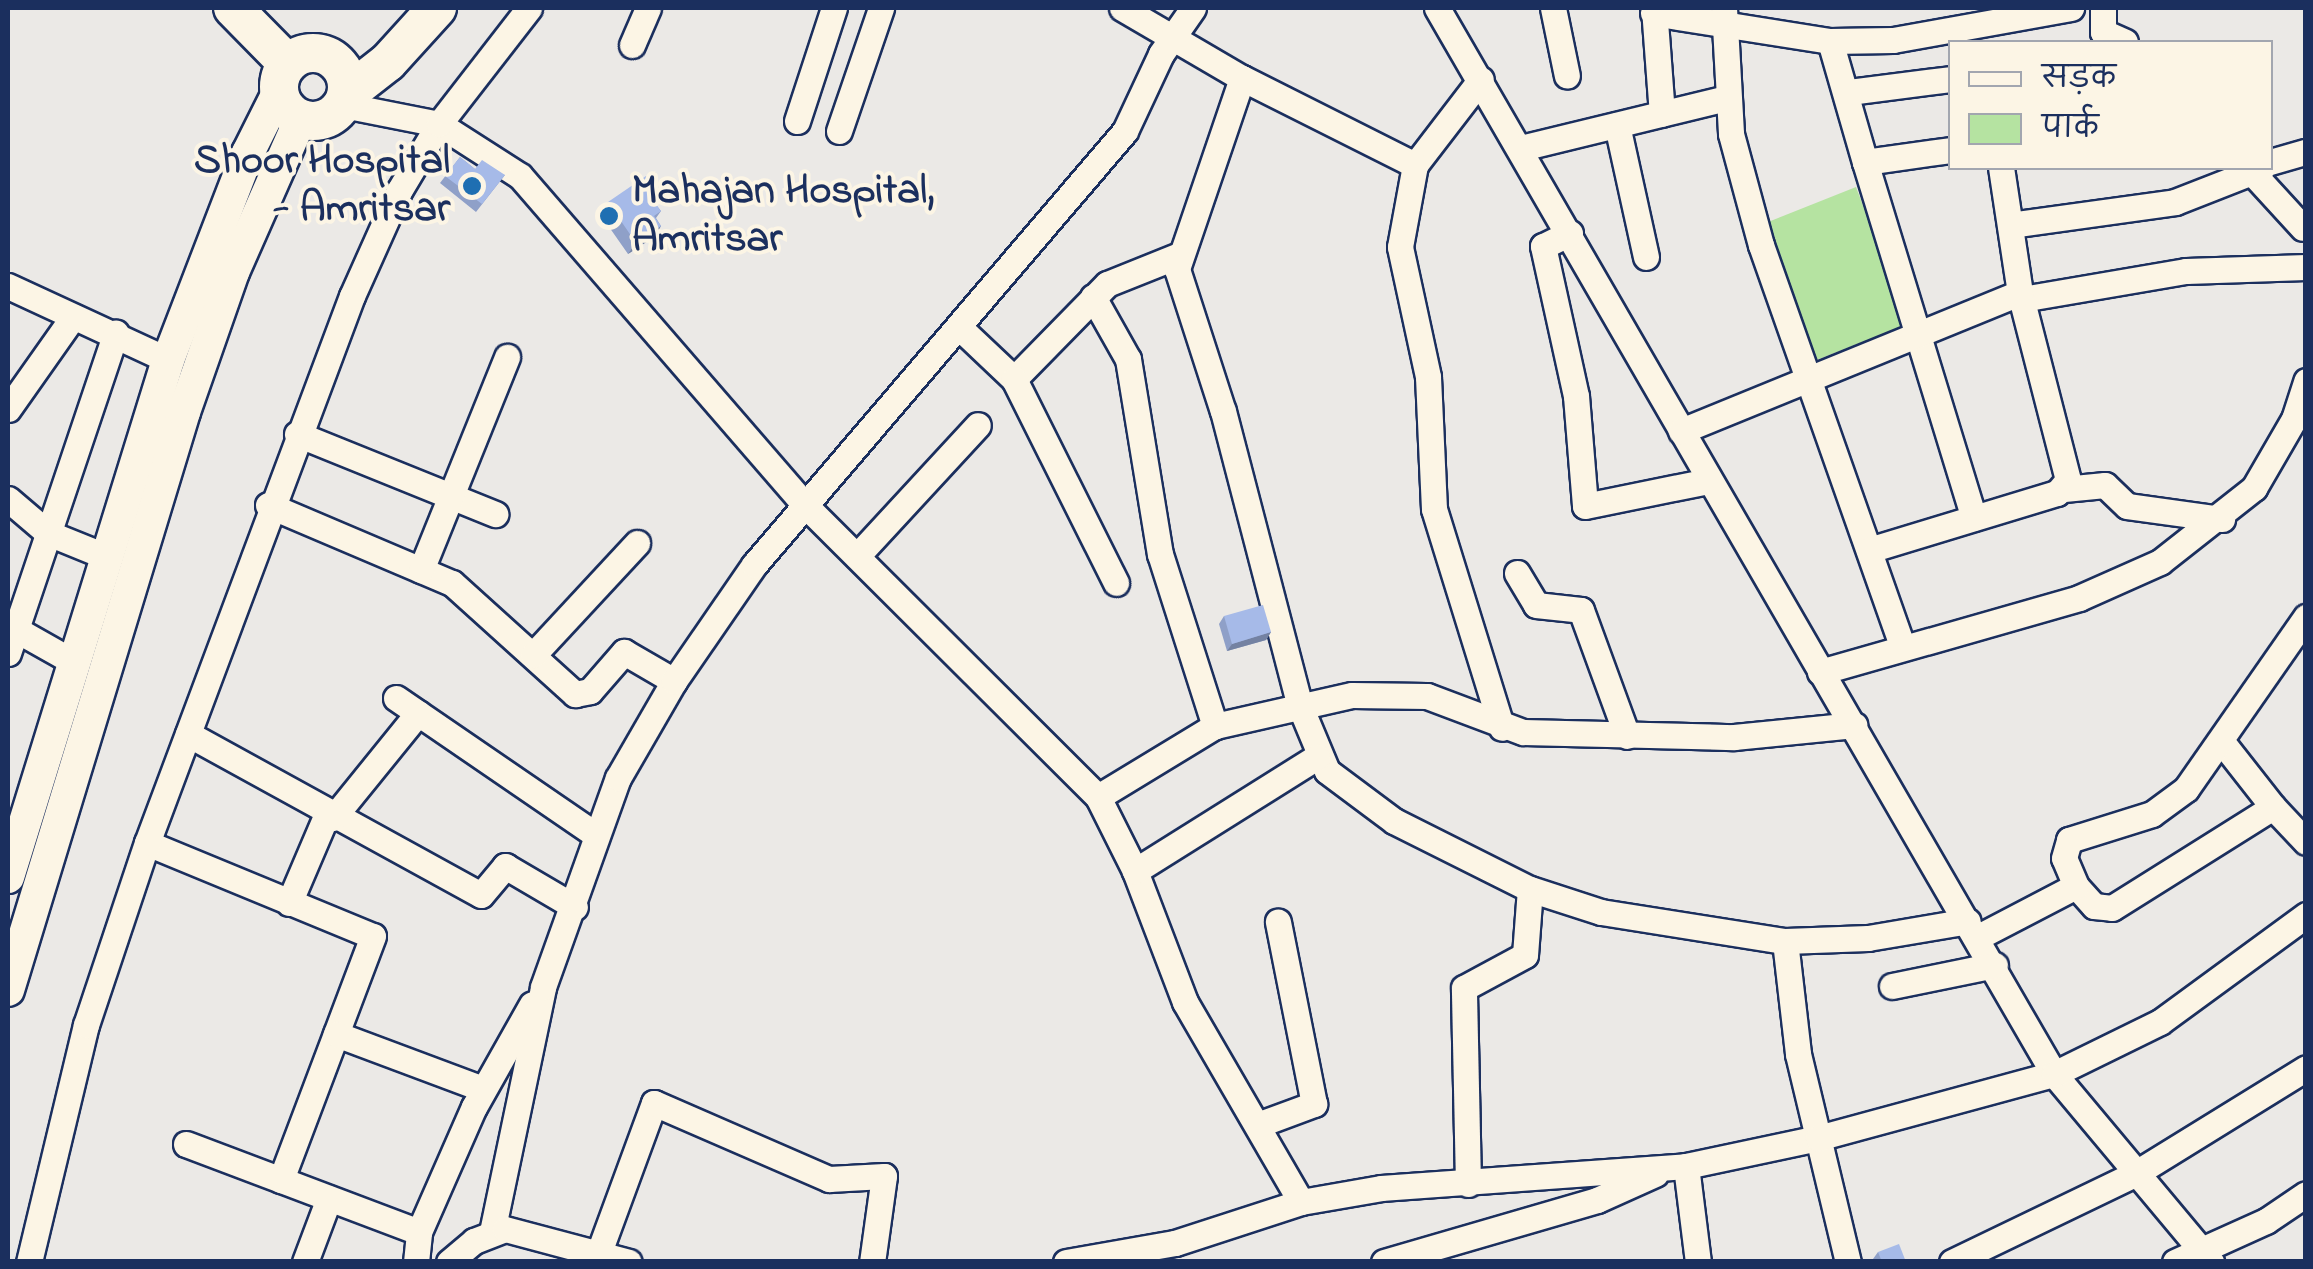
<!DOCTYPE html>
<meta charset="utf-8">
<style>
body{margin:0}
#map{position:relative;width:2313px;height:1269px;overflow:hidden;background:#ebe9e6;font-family:"Indie Flower","Playpen Sans Deva",sans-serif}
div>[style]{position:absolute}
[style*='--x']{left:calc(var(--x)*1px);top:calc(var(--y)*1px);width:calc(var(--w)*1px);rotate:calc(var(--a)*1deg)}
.green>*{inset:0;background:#b5e3a1}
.roads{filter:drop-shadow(2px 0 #1b2f5e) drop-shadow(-2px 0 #1b2f5e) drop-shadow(0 2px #1b2f5e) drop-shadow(0 -2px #1b2f5e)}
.minor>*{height:25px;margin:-12.5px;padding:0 12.5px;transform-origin:12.5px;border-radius:12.5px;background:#fcf5e5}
.major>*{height:32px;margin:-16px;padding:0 16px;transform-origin:16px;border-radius:16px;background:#fcf5e5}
.highway>*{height:38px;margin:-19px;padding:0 19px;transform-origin:19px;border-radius:19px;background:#fcf5e5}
.highway>.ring{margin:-19px;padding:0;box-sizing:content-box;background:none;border:38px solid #fcf5e5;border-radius:50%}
.wall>*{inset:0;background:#8fa0c8}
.shaded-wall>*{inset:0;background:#7482a2}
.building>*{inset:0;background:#a6bae8}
.dots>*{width:28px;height:28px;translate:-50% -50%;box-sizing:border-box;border:5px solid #fcf5e5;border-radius:50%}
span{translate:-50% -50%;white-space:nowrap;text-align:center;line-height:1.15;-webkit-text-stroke:8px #fcf5e5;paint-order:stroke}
.poi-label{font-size:42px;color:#1b2f5e;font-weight:700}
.right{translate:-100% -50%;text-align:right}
.left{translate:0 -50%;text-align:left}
.frame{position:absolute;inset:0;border:10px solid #1b2f5e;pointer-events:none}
.legend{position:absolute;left:1948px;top:40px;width:325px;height:130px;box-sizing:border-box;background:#fcf5e5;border:2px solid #a2a6af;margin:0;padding:12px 18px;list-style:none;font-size:30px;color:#1b2f5e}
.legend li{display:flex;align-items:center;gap:20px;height:50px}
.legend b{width:50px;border:2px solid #a2a6af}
</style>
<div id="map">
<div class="green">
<div style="clip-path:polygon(1856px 187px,1908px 324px,1809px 363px,1763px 224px)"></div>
</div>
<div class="roads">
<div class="minor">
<div style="--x:1122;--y:8;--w:139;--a:30.3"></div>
<div style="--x:1242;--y:78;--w:194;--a:26.7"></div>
<div style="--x:1415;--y:165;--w:108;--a:-52.5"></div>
<div style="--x:1437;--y:8;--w:1232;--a:59.94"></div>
<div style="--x:2054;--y:1074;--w:245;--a:50.1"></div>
<div style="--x:1553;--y:8;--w:69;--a:78.4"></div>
<div style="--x:1654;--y:8;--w:106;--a:85.7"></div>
<div style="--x:1724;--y:8;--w:126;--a:86.8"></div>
<div style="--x:1731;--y:134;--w:115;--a:74.9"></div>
<div style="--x:1761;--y:245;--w:424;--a:70.6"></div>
<div style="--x:2103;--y:8;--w:24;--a:90"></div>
<div style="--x:2103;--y:32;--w:24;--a:24"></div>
<div style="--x:1653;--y:13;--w:179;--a:9"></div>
<div style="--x:1830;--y:41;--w:126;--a:73.9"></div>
<div style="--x:1865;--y:162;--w:86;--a:-8"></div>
<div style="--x:1830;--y:41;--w:63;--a:-0.9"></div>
<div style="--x:1893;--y:40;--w:181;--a:-10.2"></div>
<div style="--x:632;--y:45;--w:40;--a:-66.6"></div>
<div style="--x:1242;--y:78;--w:202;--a:108.8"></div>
<div style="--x:1177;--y:269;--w:149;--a:72.1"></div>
<div style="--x:1223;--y:411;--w:305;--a:75.4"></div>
<div style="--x:1300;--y:706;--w:70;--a:67.4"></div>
<div style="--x:1327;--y:771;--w:84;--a:36.7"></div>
<div style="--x:1394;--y:821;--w:152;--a:26.6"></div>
<div style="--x:1530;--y:889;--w:75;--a:17.9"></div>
<div style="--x:1601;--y:912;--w:186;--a:9"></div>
<div style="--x:1785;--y:941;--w:83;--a:-2.1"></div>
<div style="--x:1868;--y:938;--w:101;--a:-9.6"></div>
<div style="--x:1849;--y:92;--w:102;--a:-7.3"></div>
<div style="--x:343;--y:105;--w:98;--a:11.2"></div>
<div style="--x:439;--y:124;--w:96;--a:32.7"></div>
<div style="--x:520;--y:176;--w:435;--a:49.1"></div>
<div style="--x:805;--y:505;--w:414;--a:44.9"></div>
<div style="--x:1098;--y:797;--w:83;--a:63.4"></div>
<div style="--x:1135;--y:871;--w:140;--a:69.1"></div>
<div style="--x:1185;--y:1002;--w:231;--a:59.9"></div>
<div style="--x:797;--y:121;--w:119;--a:-71.9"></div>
<div style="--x:1617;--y:125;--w:135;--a:77.6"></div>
<div style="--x:839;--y:131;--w:130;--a:-71.1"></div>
<div style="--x:1521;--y:148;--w:211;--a:-13.7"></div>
<div style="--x:1865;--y:162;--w:372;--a:73"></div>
<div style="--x:2270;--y:162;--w:37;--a:-16"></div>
<div style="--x:1415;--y:165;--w:83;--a:100.4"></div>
<div style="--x:1400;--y:247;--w:133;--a:77.8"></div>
<div style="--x:1428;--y:377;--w:132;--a:87.4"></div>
<div style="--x:1434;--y:509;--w:229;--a:72.8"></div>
<div style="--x:2248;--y:168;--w:81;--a:47.5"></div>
<div style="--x:2010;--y:225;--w:167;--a:-7.9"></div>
<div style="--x:2175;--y:202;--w:93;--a:-21.3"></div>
<div style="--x:1570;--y:233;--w:30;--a:154"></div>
<div style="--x:1543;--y:246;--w:154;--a:77.6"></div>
<div style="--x:1576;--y:396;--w:110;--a:85.3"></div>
<div style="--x:1585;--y:506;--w:126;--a:-11.5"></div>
<div style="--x:8;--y:286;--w:176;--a:24.8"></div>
<div style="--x:1093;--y:297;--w:71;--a:60.6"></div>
<div style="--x:1128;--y:359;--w:198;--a:80.7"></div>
<div style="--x:1160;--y:554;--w:181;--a:72.3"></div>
<div style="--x:2022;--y:299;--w:166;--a:-9.7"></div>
<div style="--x:2186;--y:271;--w:120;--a:-1.9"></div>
<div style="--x:960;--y:328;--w:74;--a:43.4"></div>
<div style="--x:1014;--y:379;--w:133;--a:-45.6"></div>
<div style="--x:1107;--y:284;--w:75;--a:-21.8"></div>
<div style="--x:1014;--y:379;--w:228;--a:63.4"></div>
<div style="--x:8;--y:409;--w:113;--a:-54.8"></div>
<div style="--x:1681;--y:431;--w:366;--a:-22.2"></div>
<div style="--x:297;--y:434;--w:214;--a:22"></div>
<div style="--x:2064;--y:489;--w:41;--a:-5.6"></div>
<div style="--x:2105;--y:485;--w:30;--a:44"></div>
<div style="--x:2127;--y:506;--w:96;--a:7.8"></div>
<div style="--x:8;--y:499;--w:52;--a:40.4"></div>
<div style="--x:48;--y:533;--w:61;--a:22"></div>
<div style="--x:268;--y:505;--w:200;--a:23"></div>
<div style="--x:452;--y:583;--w:166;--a:42.1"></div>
<div style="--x:575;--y:694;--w:15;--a:-11"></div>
<div style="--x:590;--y:691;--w:52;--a:-48.9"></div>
<div style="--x:624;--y:652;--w:58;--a:30.1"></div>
<div style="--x:1869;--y:550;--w:196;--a:-16.9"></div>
<div style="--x:2057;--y:493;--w:17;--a:-50"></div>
<div style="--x:2068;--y:480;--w:193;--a:-104.4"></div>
<div style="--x:2020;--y:293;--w:126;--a:-98.6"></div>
<div style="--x:857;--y:556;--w:178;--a:-47.3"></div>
<div style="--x:421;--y:570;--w:230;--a:-68"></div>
<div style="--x:1517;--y:573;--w:37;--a:59"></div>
<div style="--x:1536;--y:605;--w:45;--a:6.3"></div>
<div style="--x:1581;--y:610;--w:134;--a:69.9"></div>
<div style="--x:8;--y:625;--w:73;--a:29.4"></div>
<div style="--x:8;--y:653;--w:338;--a:-71.4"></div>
<div style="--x:533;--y:655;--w:153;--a:-47.1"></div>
<div style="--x:1820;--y:672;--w:269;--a:-15.9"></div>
<div style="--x:2079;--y:598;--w:89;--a:-24"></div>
<div style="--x:2160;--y:562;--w:120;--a:-38.2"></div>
<div style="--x:2254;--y:488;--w:80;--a:-59.9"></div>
<div style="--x:2294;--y:419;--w:40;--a:-72"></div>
<div style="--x:396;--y:698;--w:242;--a:34.4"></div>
<div style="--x:188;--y:734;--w:334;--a:28.8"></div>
<div style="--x:481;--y:895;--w:38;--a:-50"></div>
<div style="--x:505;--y:866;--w:81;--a:30.4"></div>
<div style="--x:1098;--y:797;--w:137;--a:-31.3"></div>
<div style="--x:1215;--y:726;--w:140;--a:-12.8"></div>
<div style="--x:1352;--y:695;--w:75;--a:0.8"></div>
<div style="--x:1427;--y:696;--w:103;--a:20.6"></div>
<div style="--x:1523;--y:732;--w:211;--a:1.4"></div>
<div style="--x:1734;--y:737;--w:121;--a:-5.7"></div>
<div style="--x:2273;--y:807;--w:48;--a:46.7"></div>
<div style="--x:333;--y:818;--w:135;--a:-51"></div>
<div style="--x:147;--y:843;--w:244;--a:22.4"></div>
<div style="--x:373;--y:936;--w:261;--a:110.7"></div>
<div style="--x:1135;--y:871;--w:215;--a:-32.1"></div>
<div style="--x:2076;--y:886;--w:27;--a:48"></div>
<div style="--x:2094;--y:906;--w:18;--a:6"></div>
<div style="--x:2112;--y:908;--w:190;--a:-32.1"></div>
<div style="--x:2273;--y:807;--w:83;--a:-128.1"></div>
<div style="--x:289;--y:903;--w:97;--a:-66.9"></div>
<div style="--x:1978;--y:937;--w:110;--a:-27.5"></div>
<div style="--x:2076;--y:886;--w:30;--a:-113"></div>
<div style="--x:2064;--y:858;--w:19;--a:-74"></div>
<div style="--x:2069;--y:840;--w:87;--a:-17.4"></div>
<div style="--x:2152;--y:814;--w:42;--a:-36.3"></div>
<div style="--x:2186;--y:789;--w:210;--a:-55.1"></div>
<div style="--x:1785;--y:941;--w:114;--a:83.4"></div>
<div style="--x:1798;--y:1054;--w:214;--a:76.5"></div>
<div style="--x:1892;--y:986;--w:105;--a:-11.5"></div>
<div style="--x:336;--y:1034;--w:157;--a:20.5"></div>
<div style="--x:1260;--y:1124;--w:58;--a:-20.3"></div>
<div style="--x:1314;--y:1104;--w:186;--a:-101.2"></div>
<div style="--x:186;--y:1144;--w:249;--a:20.7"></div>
<div style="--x:1686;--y:1166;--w:97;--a:82.9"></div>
<div style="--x:1468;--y:1184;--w:196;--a:-91.2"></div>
<div style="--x:1464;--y:988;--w:69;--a:-28.4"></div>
<div style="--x:1525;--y:955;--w:66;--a:-85.7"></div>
<div style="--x:492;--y:1232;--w:250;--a:-78.2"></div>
<div style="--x:543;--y:987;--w:222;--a:-70.3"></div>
<div style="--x:618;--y:778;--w:112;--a:-60"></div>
<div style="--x:674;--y:681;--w:141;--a:-55.4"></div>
<div style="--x:754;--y:565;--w:571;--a:-49.47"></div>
<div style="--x:1125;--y:131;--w:85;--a:-64.9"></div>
<div style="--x:1161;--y:54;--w:56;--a:-55.2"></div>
<div style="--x:598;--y:1255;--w:162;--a:-69.8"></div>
<div style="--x:654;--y:1103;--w:191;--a:23.5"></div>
<div style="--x:829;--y:1179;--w:55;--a:-3.1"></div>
<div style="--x:884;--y:1176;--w:87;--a:97.9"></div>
<div style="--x:29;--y:1262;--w:244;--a:-76.5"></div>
<div style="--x:86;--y:1025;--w:192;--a:-71.5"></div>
<div style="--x:147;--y:843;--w:584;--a:-69.46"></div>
<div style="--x:352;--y:296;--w:115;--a:-65.9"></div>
<div style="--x:399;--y:191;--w:78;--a:-59.2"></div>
<div style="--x:439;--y:124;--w:147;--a:-52.2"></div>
<div style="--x:305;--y:1262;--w:68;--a:-69.4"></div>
<div style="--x:416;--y:1262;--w:30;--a:-84"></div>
<div style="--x:419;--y:1232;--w:137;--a:-66.3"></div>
<div style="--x:474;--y:1107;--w:118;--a:-60.6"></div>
<div style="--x:449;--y:1262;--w:33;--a:-40"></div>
<div style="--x:474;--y:1241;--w:33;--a:-21"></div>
<div style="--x:505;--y:1229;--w:128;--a:14.9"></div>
<div style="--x:1066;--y:1262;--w:111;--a:-9.9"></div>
<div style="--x:1175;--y:1243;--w:133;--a:-18"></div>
<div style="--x:1301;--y:1202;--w:81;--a:-9.9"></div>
<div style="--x:1381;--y:1188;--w:306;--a:-4.1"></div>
<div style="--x:1686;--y:1166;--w:135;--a:-12"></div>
<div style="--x:1818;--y:1138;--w:245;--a:-15.2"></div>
<div style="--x:2054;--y:1074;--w:118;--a:-26.1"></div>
<div style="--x:2160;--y:1022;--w:181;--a:-36.2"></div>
<div style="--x:1384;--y:1262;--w:222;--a:-16.2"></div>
<div style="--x:1597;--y:1200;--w:64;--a:-24.1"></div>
<div style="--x:1952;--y:1262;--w:201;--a:-25.7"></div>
<div style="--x:2133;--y:1175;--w:203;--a:-31.7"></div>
<div style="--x:2175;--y:1262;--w:100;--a:-24.3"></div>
<div style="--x:2266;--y:1221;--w:48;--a:-34"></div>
</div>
<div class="major">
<div style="--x:8;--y:877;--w:541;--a:-72.8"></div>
<div style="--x:168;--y:360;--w:222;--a:-68.9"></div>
<div style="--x:248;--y:153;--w:67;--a:-63.4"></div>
<div style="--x:8;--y:990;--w:604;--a:-73.06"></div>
<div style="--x:184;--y:412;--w:148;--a:-70.7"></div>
<div style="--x:233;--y:272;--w:166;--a:-66.2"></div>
</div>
<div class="highway">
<div style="--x:233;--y:8;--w:77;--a:45.5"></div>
<div class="ring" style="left:279px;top:53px;width:30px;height:30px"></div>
<div style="--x:347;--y:94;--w:52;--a:-38"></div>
<div style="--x:388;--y:62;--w:73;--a:-47.8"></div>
</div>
</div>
<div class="wall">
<div style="clip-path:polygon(460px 157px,475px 169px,505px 175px,476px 212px,440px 183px)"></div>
<div style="clip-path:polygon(608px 202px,657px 206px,661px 211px,656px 218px,661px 226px,654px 237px,628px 254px,600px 214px)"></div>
<div style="clip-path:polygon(1224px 616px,1271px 632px,1266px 640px,1227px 651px,1219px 624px)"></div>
<div style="clip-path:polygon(1878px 1252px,1906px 1262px,1874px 1262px,1873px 1259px)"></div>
</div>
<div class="shaded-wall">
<div style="clip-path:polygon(661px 226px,654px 237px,628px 254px,636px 243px)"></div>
<div style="clip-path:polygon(1271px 632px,1266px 640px,1227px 651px,1232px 644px)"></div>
</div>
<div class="building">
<div style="clip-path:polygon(460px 157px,475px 169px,482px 160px,505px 175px,482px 204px,445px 176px)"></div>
<div style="clip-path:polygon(646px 176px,662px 199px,655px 203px,661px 211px,654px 216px,661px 226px,636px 243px,608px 202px)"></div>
<div style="clip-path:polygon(1263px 605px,1271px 632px,1232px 644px,1224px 616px)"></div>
<div style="clip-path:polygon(1899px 1244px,1906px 1262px,1882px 1262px,1878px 1252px)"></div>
</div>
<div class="dots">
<div style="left:472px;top:186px;background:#1f6fb2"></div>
<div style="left:609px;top:216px;background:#1f6fb2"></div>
</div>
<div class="poi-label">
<span class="right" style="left:450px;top:186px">Shoor Hospital<br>- Amritsar</span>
<span class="left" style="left:632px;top:216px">Mahajan Hospital,<br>Amritsar</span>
</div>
<div class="frame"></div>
<ul class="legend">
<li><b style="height:12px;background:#fcf5e5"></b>सड़क</li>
<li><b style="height:28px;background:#b5e3a1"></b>पार्क</li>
</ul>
</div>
